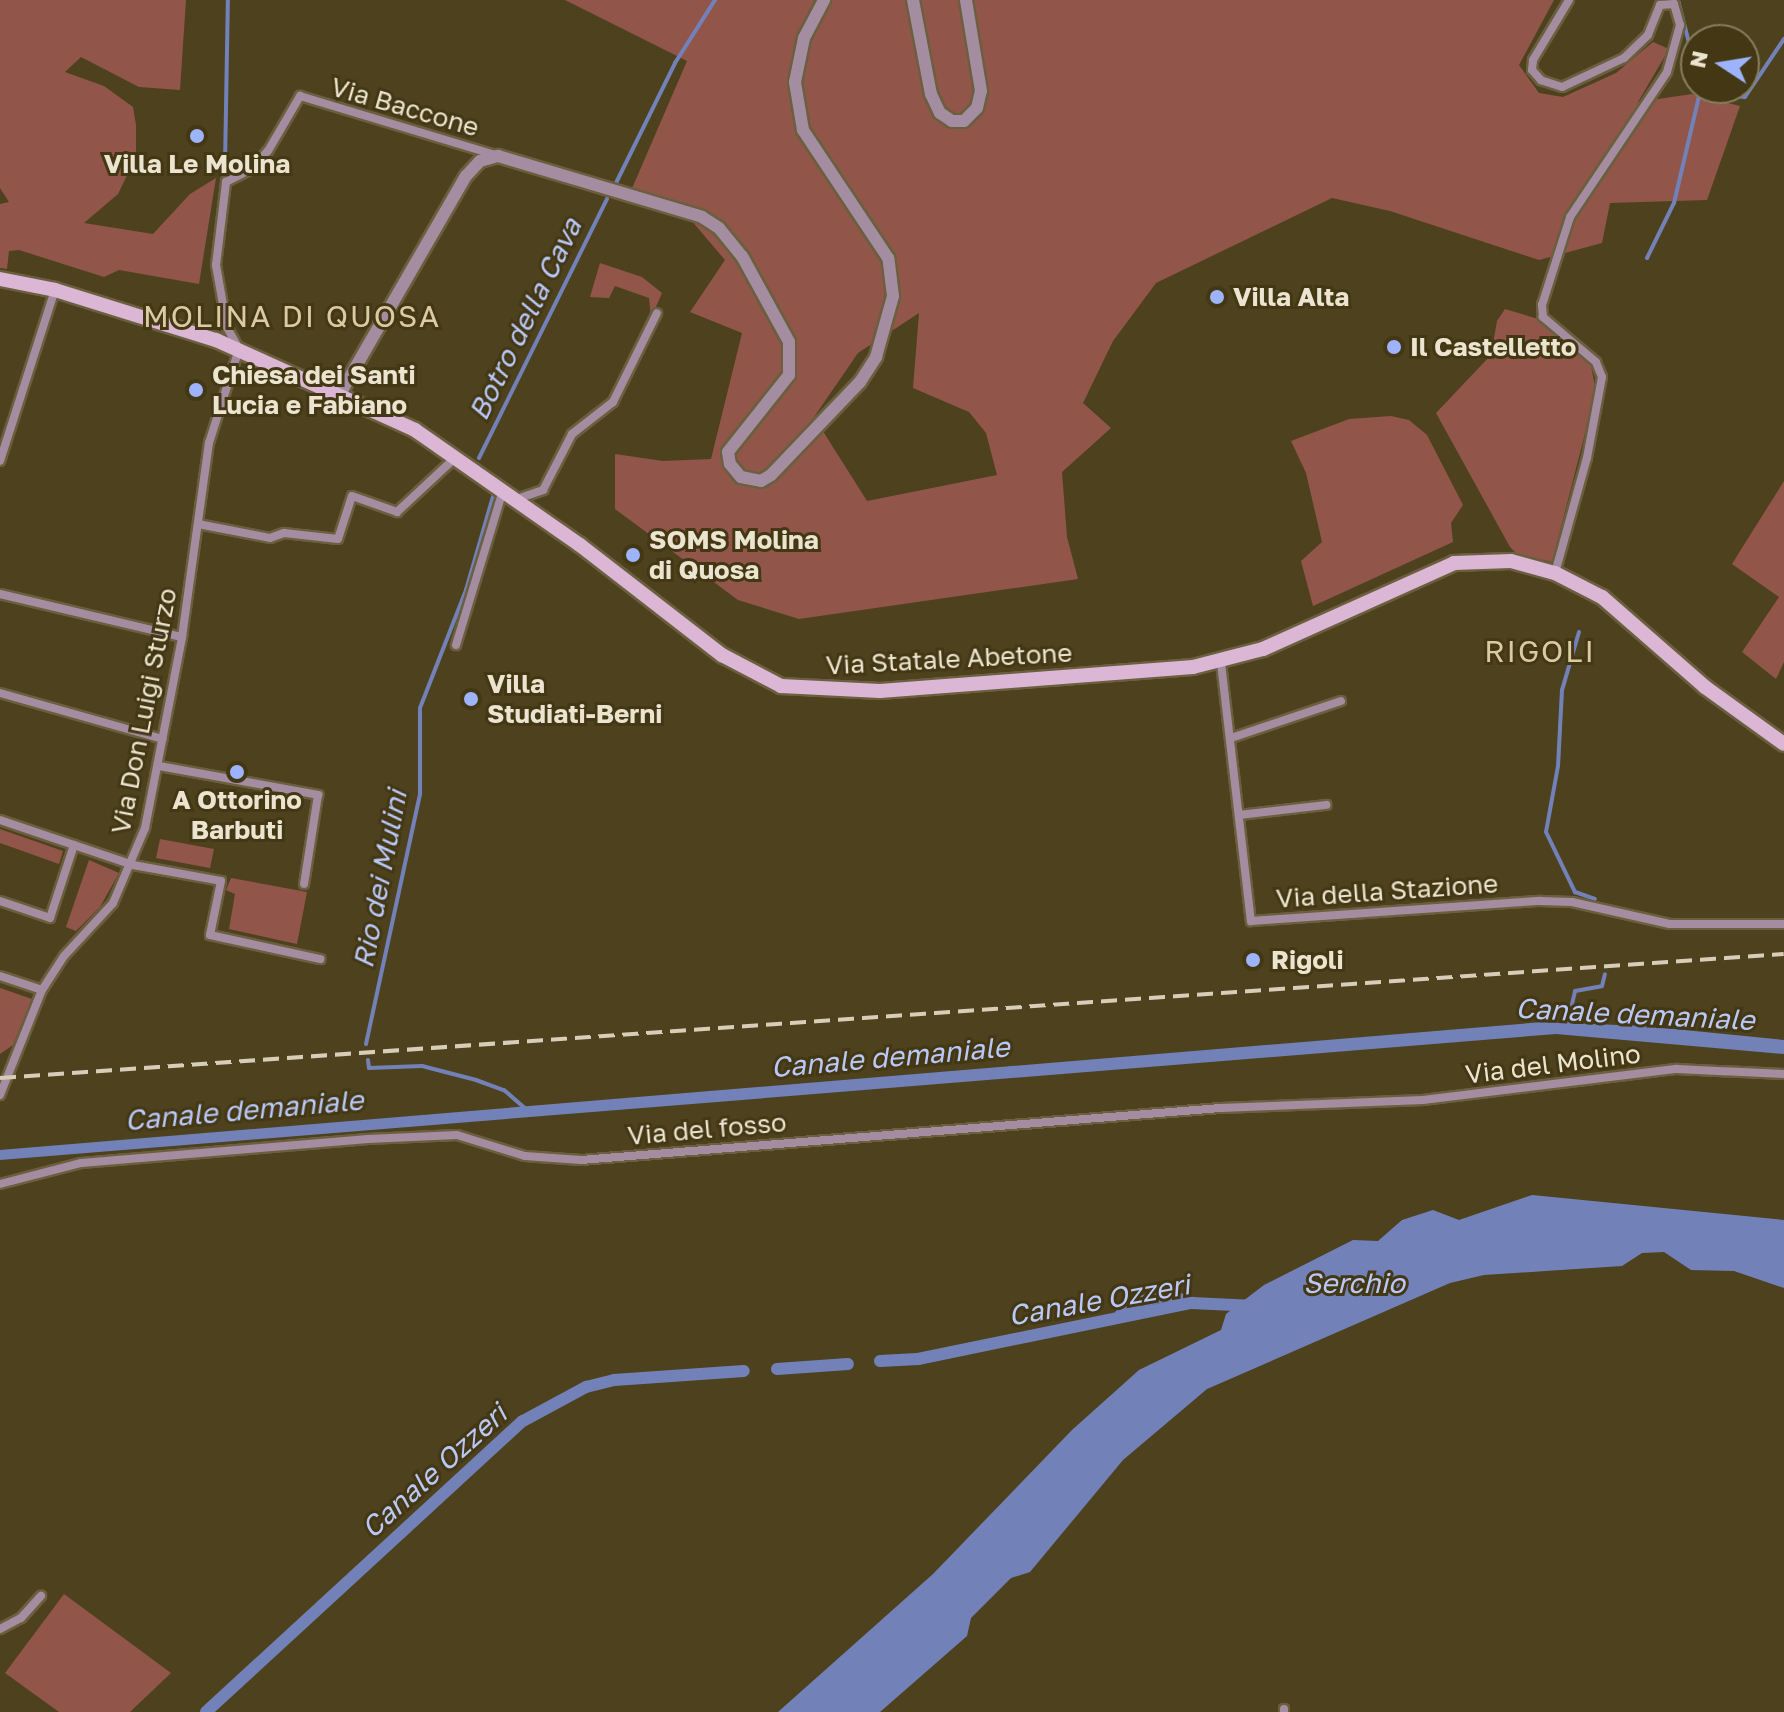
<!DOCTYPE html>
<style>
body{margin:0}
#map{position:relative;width:1784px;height:1712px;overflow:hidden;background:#4e421e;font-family:"Golos Text",sans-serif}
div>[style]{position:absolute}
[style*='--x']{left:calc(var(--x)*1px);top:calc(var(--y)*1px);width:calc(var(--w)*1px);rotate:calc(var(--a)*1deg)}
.green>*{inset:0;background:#92554a}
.water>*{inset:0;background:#7282b9}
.stream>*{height:4px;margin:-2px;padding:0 2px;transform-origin:2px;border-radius:2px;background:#7282b9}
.canal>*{height:12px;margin:-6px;padding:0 6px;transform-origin:6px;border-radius:6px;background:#7282b9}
.roads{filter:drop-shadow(2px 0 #6a5f3e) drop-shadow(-2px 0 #6a5f3e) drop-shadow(0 2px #6a5f3e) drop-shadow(0 -2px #6a5f3e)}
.minor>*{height:8px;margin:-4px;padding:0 4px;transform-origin:4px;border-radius:4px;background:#a48da1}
.tertiary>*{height:12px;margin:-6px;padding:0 6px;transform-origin:6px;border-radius:6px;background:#a48da1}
.secondary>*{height:14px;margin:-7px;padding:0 7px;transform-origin:7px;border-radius:7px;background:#dbb6d5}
.rail>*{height:4px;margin-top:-2px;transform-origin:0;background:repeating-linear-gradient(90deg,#d6ceb8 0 16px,transparent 0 24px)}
.dots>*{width:22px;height:22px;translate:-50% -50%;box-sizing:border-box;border:4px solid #433813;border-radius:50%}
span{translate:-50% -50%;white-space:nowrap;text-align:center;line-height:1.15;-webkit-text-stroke:6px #433813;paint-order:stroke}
.street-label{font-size:26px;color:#ebe4d0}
.poi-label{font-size:26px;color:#ebe4d0;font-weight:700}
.left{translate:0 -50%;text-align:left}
.water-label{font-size:28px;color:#b9c8f9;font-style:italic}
.quarter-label{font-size:30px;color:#d9cba3;letter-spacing:2px}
.north{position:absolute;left:1680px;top:24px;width:80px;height:80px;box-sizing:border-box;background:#433813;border:2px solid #867d5f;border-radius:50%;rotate:282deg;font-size:22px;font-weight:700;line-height:32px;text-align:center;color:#ebe4d0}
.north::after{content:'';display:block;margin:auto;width:28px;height:36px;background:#9eb3fd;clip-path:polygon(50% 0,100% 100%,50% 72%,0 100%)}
</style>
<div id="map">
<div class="green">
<div style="clip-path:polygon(0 0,186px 0,180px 90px,139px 87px,81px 57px,65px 72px,104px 86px,133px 107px,136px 125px,136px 157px,118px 194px,84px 223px,153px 234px,190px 194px,216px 178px,199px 284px,119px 270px,104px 277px,19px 250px,9px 251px,7px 269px,0 268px,0 204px,9px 202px,0 188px)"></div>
<div style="clip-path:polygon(evenodd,565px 0,1554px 0,1519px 65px,1539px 93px,1563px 97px,1616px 73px,1653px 42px,1669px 49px,1638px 102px,1692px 94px,1740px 106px,1707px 200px,1610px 203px,1602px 243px,1539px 260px,1390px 211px,1332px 198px,1156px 283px,1113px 341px,1083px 403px,1111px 428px,1062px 472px,1067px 537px,1078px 579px,799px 619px,738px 600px,615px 509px,615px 454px,663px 461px,711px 459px,742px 333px,690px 312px,725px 260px,691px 220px,627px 200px,687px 61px,565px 0,919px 313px,913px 388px,969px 412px,986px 433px,997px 475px,867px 501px,814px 417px,858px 353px,919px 313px)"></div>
<div style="clip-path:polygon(600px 263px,642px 277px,662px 293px,651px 318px,649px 298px,615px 286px,609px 298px,590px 297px)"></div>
<div style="clip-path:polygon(1505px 309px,1538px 319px,1590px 361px,1596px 391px,1552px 562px,1517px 554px,1510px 547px,1436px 413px,1491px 355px,1497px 321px)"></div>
<div style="clip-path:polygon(1391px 416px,1409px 420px,1427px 435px,1463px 505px,1451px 523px,1453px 542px,1313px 606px,1301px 561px,1322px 542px,1306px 473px,1291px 441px,1349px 419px)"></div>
<div style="clip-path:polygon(1784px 481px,1784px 662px,1776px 679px,1742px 652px,1779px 597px,1732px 564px)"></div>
<div style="clip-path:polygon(0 829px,63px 851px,59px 864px,0 843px)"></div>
<div style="clip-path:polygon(160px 839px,214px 849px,210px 868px,156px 858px)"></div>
<div style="clip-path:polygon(89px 860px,119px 873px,100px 907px,76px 931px,66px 927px)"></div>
<div style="clip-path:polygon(231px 878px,307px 892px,297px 944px,229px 929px,235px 894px,226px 890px)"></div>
<div style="clip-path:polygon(0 988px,32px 999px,13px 1045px,0 1054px)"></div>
<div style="clip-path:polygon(64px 1594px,171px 1673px,130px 1712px,59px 1712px,5px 1673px)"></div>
</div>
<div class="water">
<div style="clip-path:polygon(1543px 1022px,1644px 1026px,1784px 1040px,1784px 1054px,1556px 1034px,0 1160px,0 1150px)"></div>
<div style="clip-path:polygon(1532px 1195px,1784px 1220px,1784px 1288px,1734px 1271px,1691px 1270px,1664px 1252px,1642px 1253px,1622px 1266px,1484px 1275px,1450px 1283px,1207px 1389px,1123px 1460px,1030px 1572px,1011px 1578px,971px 1618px,967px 1636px,880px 1712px,778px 1712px,933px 1574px,1072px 1430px,1139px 1370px,1221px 1330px,1226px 1314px,1264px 1285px,1353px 1240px,1378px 1241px,1402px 1220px,1433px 1210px,1459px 1220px)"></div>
</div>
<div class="stream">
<div style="--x:1678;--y:0;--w:72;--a:75.6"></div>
<div style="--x:1703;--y:92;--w:42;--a:6.8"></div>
<div style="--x:1745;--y:97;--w:70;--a:-56.1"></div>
<div style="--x:225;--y:165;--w:165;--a:-89"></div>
<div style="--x:616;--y:183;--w:134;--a:-63.8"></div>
<div style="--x:675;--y:63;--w:75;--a:-57.6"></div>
<div style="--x:1647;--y:258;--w:61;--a:-63.9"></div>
<div style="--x:1674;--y:203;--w:118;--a:-76.8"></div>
<div style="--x:479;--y:458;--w:289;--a:-63.7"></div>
<div style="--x:1579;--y:632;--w:60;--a:106.3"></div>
<div style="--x:1562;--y:690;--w:76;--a:93"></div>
<div style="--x:1558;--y:766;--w:67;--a:100.3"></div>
<div style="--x:1546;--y:832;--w:67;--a:64.2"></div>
<div style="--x:1575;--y:892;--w:21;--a:19"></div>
<div style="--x:1567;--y:1026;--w:36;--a:-77"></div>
<div style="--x:1575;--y:991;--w:27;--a:-10"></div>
<div style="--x:1602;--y:986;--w:12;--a:-76"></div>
<div style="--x:366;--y:1044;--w:256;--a:-77.8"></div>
<div style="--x:420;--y:794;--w:86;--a:-90"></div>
<div style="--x:420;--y:708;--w:127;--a:-68.7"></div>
<div style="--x:466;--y:590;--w:101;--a:-73.9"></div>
<div style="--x:368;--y:1060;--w:8;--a:83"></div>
<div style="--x:369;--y:1068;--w:53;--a:-2.2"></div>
<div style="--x:422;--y:1066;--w:56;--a:14.5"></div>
<div style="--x:476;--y:1080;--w:30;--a:20"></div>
<div style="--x:504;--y:1090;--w:29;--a:41"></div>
</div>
<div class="canal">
<div style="--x:1121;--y:1314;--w:13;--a:-48"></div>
<div style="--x:1130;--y:1304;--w:39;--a:-13"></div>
<div style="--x:1168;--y:1295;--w:24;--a:19"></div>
<div style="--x:880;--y:1361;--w:38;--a:-3"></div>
<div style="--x:918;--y:1359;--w:280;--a:-11.6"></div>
<div style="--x:1192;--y:1303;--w:63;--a:2.7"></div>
<div style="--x:777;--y:1369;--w:71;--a:-4"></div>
<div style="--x:206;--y:1712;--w:430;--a:-42.6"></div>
<div style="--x:523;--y:1421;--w:72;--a:-28.4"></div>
<div style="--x:586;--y:1387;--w:29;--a:-14"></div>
<div style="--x:614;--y:1380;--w:130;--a:-4"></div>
</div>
<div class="roads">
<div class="minor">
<div style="--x:0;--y:461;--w:180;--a:-72.2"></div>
<div style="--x:517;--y:499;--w:28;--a:-19"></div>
<div style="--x:543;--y:490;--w:63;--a:-62.6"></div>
<div style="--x:572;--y:434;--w:52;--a:-38"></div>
<div style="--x:613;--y:402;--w:99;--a:-63.7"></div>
<div style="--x:198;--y:524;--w:73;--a:11"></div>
<div style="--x:270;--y:538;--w:15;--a:-20"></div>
<div style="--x:284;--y:533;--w:54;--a:6.3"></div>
<div style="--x:338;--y:539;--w:45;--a:-72"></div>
<div style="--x:352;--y:496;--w:48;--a:19.6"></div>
<div style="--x:397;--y:512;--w:81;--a:-43"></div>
<div style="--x:1555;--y:573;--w:119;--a:-74.5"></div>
<div style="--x:1587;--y:458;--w:82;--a:-79.5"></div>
<div style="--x:1602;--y:377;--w:16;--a:-112"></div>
<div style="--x:1596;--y:362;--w:70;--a:-139.7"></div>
<div style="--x:1543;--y:317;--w:12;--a:-95"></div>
<div style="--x:1542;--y:305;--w:92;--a:-72.3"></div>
<div style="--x:1570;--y:217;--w:174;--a:-56.2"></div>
<div style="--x:1667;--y:72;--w:49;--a:-74.5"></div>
<div style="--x:1680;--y:25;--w:22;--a:-106"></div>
<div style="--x:1674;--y:4;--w:14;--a:176"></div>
<div style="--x:1660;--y:5;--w:32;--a:112"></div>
<div style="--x:1648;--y:35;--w:33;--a:136"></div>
<div style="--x:1624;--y:58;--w:68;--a:154.9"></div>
<div style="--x:1562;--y:87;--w:22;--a:-162"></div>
<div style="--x:1541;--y:80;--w:13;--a:-132"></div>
<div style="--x:1532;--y:70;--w:10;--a:-84"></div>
<div style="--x:1533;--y:60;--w:70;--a:-59"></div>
<div style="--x:0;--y:594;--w:187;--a:13.3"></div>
<div style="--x:456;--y:645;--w:162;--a:-73.1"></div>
<div style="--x:1221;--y:663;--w:260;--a:83.4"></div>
<div style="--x:1251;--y:921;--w:290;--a:-4"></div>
<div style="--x:1540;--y:901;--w:32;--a:2"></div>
<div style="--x:1572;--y:902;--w:100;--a:12.7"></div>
<div style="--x:1670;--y:924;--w:114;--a:0"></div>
<div style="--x:0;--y:693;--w:169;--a:15.8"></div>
<div style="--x:1231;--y:738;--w:116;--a:-18.6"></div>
<div style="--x:159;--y:766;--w:162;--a:10.3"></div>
<div style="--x:318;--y:795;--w:90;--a:98.9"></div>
<div style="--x:1239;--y:815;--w:88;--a:-6.6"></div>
<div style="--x:0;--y:820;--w:140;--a:18.7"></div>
<div style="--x:133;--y:865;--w:89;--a:10.3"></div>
<div style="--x:221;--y:881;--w:55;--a:101.5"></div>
<div style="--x:210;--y:935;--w:113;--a:12.3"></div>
<div style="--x:0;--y:901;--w:53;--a:18.8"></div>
<div style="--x:50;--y:918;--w:77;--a:-71.8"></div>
<div style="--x:0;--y:976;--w:44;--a:18.4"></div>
<div style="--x:0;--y:1095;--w:113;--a:-68.2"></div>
<div style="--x:42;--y:990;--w:40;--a:-57.1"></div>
<div style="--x:64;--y:956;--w:72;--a:-47.2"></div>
<div style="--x:113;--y:903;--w:82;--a:-66.9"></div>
<div style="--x:145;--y:828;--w:195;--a:-79"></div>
<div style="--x:182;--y:637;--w:196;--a:-82.1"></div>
<div style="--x:209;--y:443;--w:99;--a:-72.3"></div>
<div style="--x:239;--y:349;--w:25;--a:-119"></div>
<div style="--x:227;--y:327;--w:63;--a:-100.1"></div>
<div style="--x:216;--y:265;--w:84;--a:-83.1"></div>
<div style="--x:226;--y:182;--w:27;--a:-27"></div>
<div style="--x:250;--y:170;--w:26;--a:-47"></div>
<div style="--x:268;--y:151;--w:64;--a:-59.8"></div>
<div style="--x:300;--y:96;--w:205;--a:16.8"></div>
<div style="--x:0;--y:1184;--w:84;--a:-14.5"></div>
<div style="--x:81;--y:1163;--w:288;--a:-4.8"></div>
<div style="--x:368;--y:1139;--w:89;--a:-2.6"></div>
<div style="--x:457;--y:1135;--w:71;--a:17.2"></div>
<div style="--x:525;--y:1156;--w:56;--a:4.1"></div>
<div style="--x:581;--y:1160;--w:642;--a:-4.65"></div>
<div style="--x:1221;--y:1108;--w:202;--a:-2.3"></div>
<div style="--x:1423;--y:1100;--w:256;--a:-7"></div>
<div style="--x:1677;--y:1069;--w:107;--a:2.7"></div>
<div style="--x:0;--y:1629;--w:24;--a:-28"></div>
<div style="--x:21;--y:1618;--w:30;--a:-48"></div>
<div style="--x:1284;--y:1712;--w:3;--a:-90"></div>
</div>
<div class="tertiary">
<div style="--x:913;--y:0;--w:96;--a:79.2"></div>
<div style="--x:931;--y:94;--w:21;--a:65"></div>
<div style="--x:940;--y:113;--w:14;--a:34"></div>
<div style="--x:952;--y:121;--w:12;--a:0"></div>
<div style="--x:964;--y:121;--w:18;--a:-45"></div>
<div style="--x:977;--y:108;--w:17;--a:-77"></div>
<div style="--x:981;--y:91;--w:92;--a:-99.4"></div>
<div style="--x:340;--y:394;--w:252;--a:-60"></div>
<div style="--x:466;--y:176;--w:21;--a:-47"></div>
<div style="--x:480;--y:161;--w:19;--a:-16"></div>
<div style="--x:498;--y:156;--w:213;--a:16.6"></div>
<div style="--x:702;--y:217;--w:20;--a:33"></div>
<div style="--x:719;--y:228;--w:36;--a:51"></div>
<div style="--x:742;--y:256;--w:98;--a:61.3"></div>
<div style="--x:789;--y:342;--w:33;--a:90"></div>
<div style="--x:789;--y:375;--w:98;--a:128.4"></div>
<div style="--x:728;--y:452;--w:12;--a:81"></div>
<div style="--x:730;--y:464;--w:17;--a:50"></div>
<div style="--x:741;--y:477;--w:20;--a:11"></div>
<div style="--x:761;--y:481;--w:12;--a:-31"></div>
<div style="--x:771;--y:475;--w:129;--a:-46.3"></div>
<div style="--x:860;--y:382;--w:30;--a:-57"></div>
<div style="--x:876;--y:357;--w:63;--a:-74.4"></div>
<div style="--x:893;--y:296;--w:38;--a:-97"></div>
<div style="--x:888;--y:258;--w:154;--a:-123.6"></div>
<div style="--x:803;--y:130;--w:49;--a:-99.5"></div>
<div style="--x:795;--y:82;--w:45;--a:-78.4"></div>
<div style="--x:804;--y:38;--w:43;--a:-62.2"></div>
</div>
<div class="secondary">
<div style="--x:0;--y:279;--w:56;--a:11.3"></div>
<div style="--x:55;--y:290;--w:169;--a:17.3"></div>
<div style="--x:216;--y:340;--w:218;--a:24.3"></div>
<div style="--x:415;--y:430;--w:201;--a:34.9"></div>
<div style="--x:580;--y:545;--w:180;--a:37.8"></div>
<div style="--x:722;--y:655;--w:67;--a:27.7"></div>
<div style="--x:781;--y:686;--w:99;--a:2.9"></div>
<div style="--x:880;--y:691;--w:314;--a:-4.4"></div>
<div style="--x:1193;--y:667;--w:72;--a:-14.4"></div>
<div style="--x:1263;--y:649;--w:209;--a:-24.2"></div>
<div style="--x:1454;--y:563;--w:57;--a:-2"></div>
<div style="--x:1511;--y:561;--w:46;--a:15.3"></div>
<div style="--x:1555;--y:573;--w:53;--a:27.1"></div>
<div style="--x:1602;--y:597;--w:137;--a:41.1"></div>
<div style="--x:1705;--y:687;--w:97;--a:35.8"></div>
</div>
</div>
<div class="rail">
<div style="--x:0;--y:1078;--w:1788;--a:-3.98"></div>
</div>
<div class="dots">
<div style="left:197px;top:136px;background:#9eb3fd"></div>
<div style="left:1217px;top:297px;background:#9eb3fd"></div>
<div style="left:1394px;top:347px;background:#9eb3fd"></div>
<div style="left:196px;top:390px;background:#9eb3fd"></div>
<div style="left:633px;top:555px;background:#9eb3fd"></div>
<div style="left:471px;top:699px;background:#9eb3fd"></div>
<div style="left:237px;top:772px;background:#9eb3fd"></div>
<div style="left:1253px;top:960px;background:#9eb3fd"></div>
</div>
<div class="street-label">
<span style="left:405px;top:107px;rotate:16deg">Via Baccone</span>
<span style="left:949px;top:659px;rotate:-3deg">Via Statale Abetone</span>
<span style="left:144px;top:711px;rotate:-79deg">Via Don Luigi Sturzo</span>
<span style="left:1387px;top:891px;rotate:-4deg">Via della Stazione</span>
<span style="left:1553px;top:1064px;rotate:-7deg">Via del Molino</span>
<span style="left:707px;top:1129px;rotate:-5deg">Via del fosso</span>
</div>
<div class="poi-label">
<span style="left:197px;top:164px">Villa Le Molina</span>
<span class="left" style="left:1233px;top:297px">Villa Alta</span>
<span class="left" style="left:1410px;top:347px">Il Castelletto</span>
<span class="left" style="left:212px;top:390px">Chiesa dei Santi<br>Lucia e Fabiano</span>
<span class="left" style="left:649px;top:555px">SOMS Molina<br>di Quosa</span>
<span class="left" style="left:487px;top:699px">Villa<br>Studiati-Berni</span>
<span style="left:237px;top:815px">A Ottorino<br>Barbuti</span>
<span class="left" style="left:1271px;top:960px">Rigoli</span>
</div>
<div class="water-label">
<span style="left:525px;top:319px;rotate:-64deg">Botro della Cava</span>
<span style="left:380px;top:879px;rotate:-79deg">Rio dei Mulini</span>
<span style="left:1635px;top:1014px;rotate:3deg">Canale demaniale</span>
<span style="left:890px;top:1057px;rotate:-5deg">Canale demaniale</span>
<span style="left:244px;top:1110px;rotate:-5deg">Canale demaniale</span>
<span style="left:1354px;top:1283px">Serchio</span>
<span style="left:1099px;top:1300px;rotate:-10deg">Canale Ozzeri</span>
<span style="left:434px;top:1471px;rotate:-42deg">Canale Ozzeri</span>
</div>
<div class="quarter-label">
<span style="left:292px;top:316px">MOLINA DI QUOSA</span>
<span style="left:1540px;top:651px">RIGOLI</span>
</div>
<div class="north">N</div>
</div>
